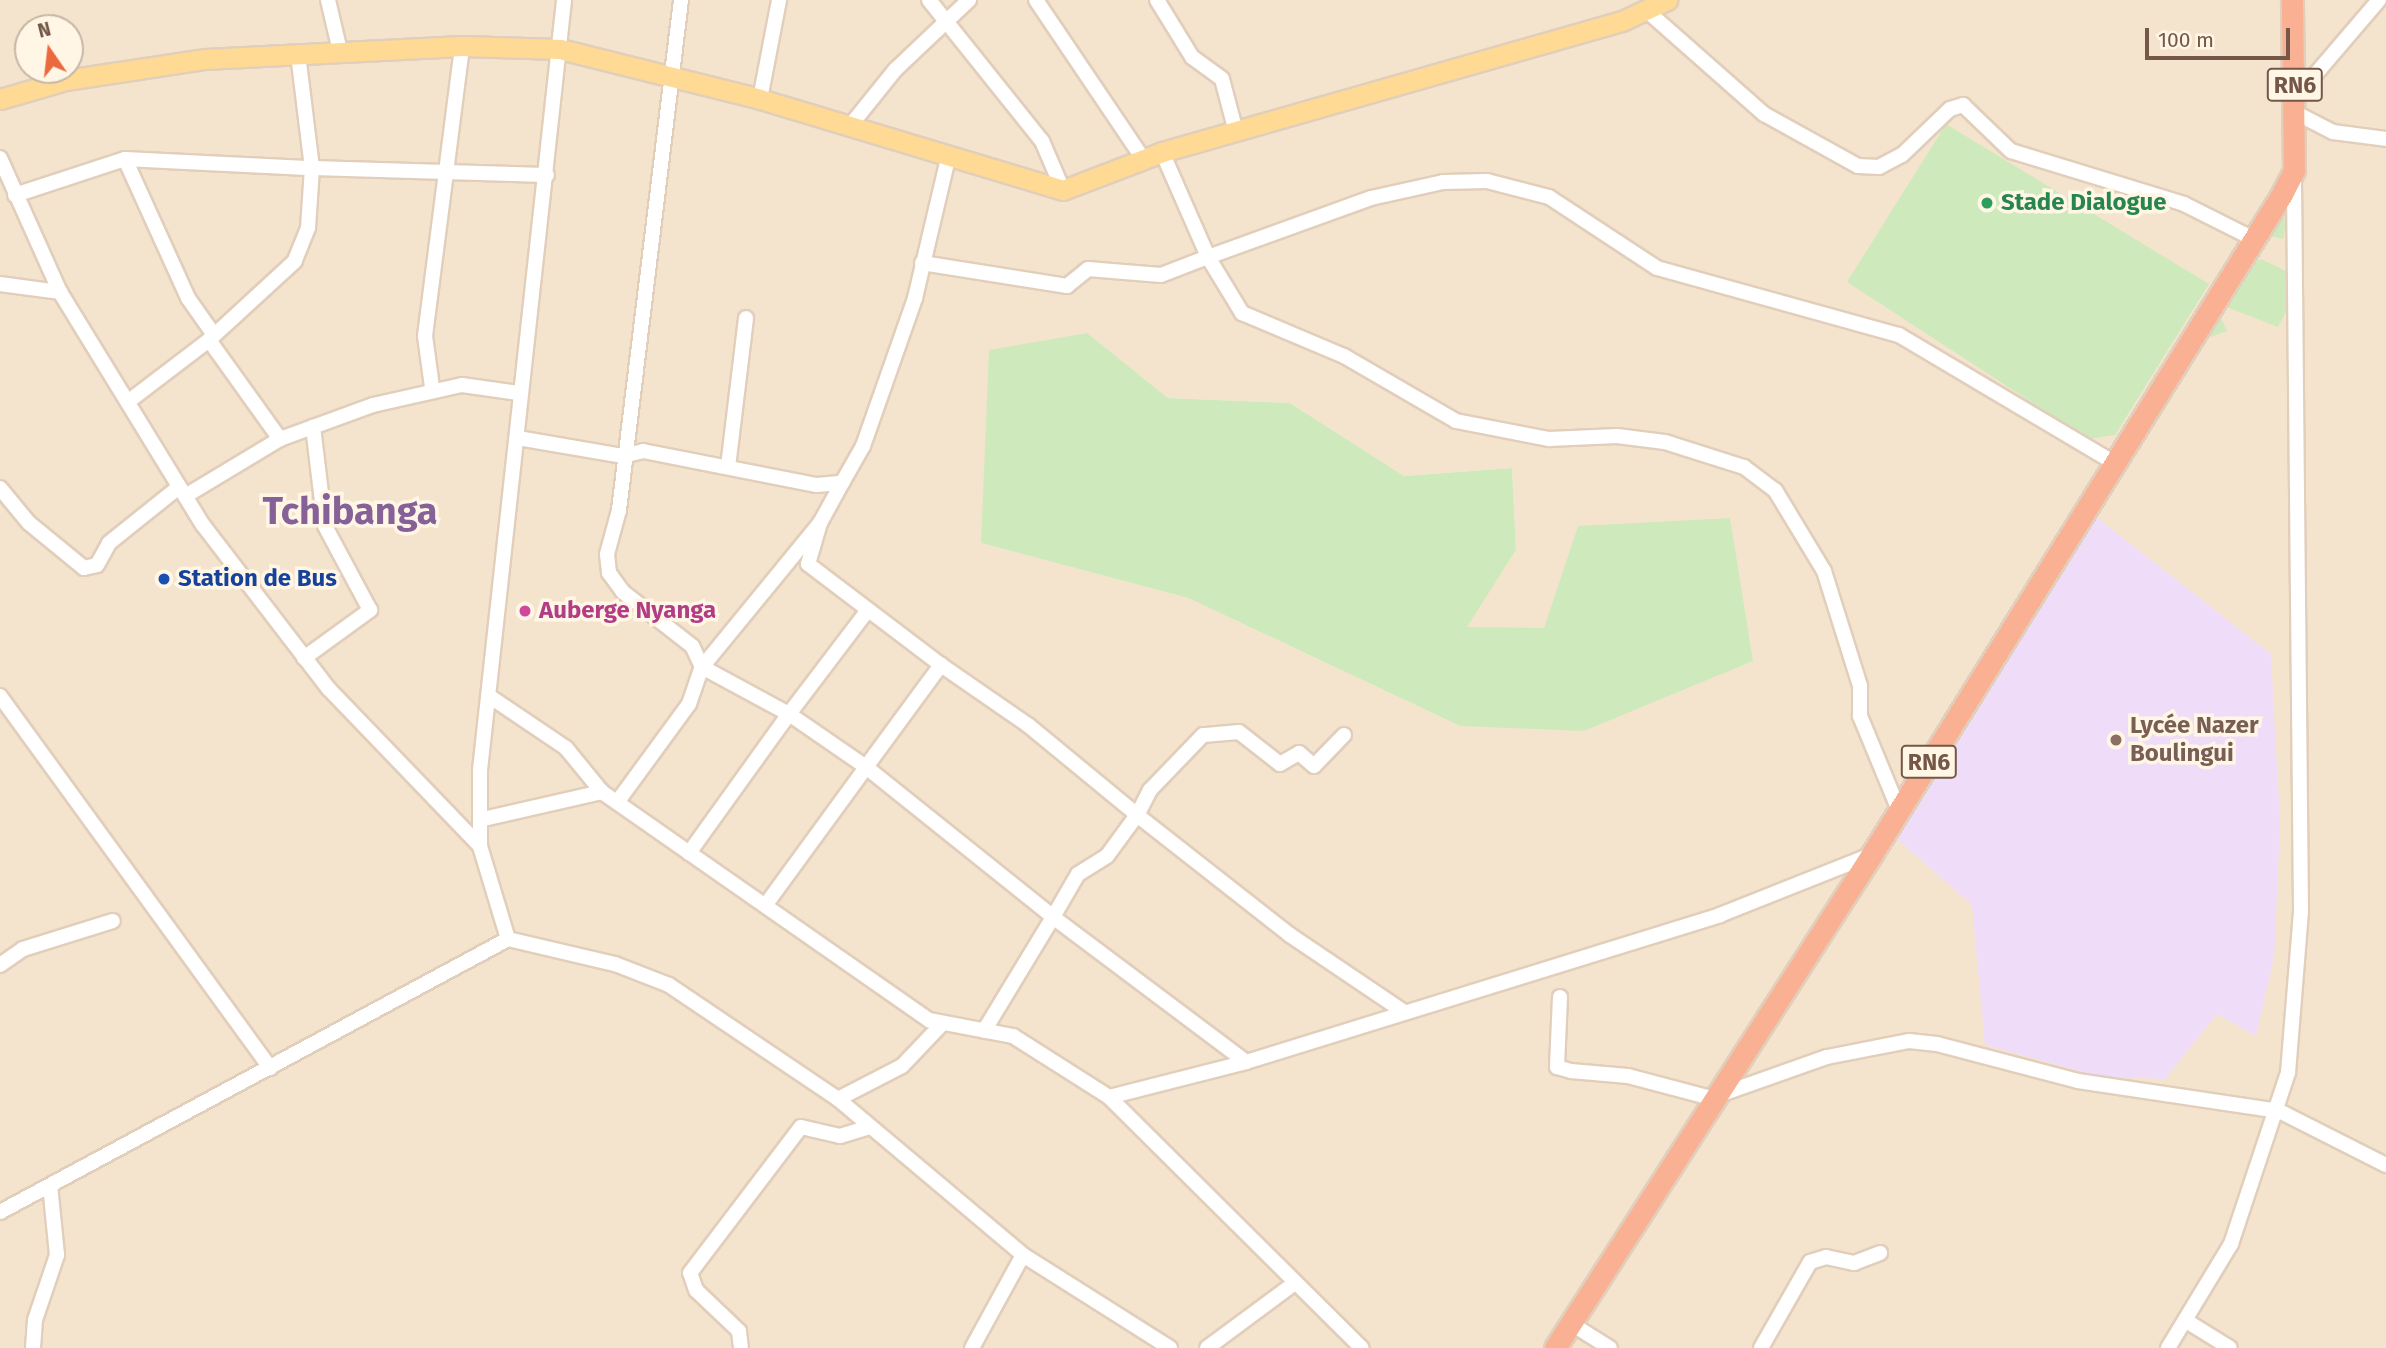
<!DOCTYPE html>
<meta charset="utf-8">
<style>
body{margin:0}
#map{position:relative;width:2386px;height:1348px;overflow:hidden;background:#fdf2df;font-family:"Fira Sans",sans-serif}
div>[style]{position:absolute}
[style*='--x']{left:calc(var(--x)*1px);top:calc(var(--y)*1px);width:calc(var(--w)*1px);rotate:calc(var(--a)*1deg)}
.residential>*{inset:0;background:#f5e4cd}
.education>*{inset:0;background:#efdcf9}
.green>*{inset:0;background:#ceeabd}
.roads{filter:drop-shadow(2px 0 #e1cebb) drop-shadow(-2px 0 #e1cebb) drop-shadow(0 2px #e1cebb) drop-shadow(0 -2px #e1cebb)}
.minor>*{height:14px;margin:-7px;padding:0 7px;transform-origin:7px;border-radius:7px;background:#fff}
.major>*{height:19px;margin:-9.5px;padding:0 9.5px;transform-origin:9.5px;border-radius:9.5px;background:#ffda94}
.highway>*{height:21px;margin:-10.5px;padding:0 10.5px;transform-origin:10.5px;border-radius:10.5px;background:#fab092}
.dots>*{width:19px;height:19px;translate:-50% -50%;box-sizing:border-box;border:4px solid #fff6e5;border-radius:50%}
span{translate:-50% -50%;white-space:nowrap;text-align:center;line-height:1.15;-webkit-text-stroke:7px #fff6e5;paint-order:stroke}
.shield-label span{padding:2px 5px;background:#fff6e5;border:2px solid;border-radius:5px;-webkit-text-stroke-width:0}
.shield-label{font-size:23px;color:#745746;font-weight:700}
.leisure-label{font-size:24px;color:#27864d;font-weight:700}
.left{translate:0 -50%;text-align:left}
.transit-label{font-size:24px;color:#164399;font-weight:700}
.hotel-label{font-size:24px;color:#b23c85;font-weight:700}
.education-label{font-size:24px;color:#785e54;font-weight:700}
.town-label{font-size:38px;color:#866197;font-weight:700}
.north{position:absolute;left:14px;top:14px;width:70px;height:70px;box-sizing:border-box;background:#fff6e5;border:2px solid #c7b6a5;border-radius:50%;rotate:346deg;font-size:19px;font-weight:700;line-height:28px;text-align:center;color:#745746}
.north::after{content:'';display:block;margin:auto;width:24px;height:32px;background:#ec693e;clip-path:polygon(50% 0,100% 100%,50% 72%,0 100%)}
.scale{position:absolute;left:2145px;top:28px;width:145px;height:32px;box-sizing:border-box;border:4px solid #745746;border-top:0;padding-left:9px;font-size:21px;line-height:24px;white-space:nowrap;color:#745746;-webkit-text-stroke:5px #fff6e5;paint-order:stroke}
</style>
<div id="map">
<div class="residential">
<div style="clip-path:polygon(evenodd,0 0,2386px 0,2386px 1348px,0 1348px,0 0,28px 28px,70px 28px,70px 70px,28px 70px,28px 28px,0 0,1087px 334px,1168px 398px,1290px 403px,1404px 476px,1512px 468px,1516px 550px,1466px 627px,1544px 629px,1460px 726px,1188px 598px,982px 543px,1087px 334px)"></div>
</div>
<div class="education">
<div style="clip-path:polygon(2095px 516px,2271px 654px,2280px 825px,2274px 958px,2256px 1036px,2217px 1014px,2165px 1079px,2098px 1076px,1985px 1045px,1972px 905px,1897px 839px)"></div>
</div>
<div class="green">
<div style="clip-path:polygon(1946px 124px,2209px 284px,2115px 435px,2088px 439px,1847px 282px)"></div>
<div style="clip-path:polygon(2277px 217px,2287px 219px,2283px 239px,2266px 235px)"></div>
<div style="clip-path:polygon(2261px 259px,2286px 271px,2286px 312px,2278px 327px,2229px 308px,2228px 298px,2250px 264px)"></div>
<div style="clip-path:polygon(2219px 314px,2227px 331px,2211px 337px,2206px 333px)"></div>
<div style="clip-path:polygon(1087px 333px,1168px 398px,1290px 403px,1404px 476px,1512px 468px,1516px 550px,1467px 627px,1544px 628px,1578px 526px,1730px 518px,1753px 661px,1584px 731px,1460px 726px,1188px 598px,981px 543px,989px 350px)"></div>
</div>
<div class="roads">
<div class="minor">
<div style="--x:328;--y:0;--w:52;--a:76.8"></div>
<div style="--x:929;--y:0;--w:181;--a:51.3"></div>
<div style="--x:1042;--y:141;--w:53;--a:66.8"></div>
<div style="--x:1036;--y:0;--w:193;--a:56"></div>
<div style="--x:1157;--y:0;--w:67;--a:58.4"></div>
<div style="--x:1192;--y:57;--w:37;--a:36"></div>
<div style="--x:1222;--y:79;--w:55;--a:75.2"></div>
<div style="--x:1647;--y:11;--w:156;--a:41.4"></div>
<div style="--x:1764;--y:114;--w:107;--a:29"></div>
<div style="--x:1858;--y:166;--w:21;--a:3"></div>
<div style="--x:1879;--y:167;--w:26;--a:-28"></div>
<div style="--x:1902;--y:155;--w:66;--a:-43.8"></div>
<div style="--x:1950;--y:109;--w:14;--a:-17"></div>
<div style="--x:1963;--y:105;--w:66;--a:43.8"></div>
<div style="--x:2011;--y:151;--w:181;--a:17"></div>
<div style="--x:2184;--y:204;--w:78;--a:26.6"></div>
<div style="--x:298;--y:54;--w:115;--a:83"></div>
<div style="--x:312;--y:168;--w:235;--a:1.7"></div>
<div style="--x:2295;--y:86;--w:21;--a:-28"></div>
<div style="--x:2314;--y:76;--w:100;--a:-49.5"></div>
<div style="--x:760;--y:99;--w:101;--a:-79.1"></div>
<div style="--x:2296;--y:113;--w:42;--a:27.2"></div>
<div style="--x:2333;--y:132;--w:53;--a:7.5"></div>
<div style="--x:850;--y:126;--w:72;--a:-51.2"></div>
<div style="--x:895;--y:70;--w:102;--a:-43.4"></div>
<div style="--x:1162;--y:152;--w:115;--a:66.3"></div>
<div style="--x:1208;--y:257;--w:173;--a:-19.9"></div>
<div style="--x:1371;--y:198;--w:74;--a:-12.5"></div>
<div style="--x:1443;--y:182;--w:44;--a:-1.3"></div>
<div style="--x:1487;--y:181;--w:64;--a:14.5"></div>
<div style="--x:1549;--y:197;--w:129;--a:33.3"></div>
<div style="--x:1657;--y:268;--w:251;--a:15.5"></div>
<div style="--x:1899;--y:335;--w:249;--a:30.7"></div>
<div style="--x:0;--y:158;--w:147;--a:65.9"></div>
<div style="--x:60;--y:292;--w:273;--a:58.5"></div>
<div style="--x:203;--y:525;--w:207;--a:52.5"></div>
<div style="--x:329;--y:689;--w:218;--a:46.1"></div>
<div style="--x:125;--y:159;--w:153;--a:65.6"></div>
<div style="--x:188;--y:298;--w:45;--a:54.9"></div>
<div style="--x:15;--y:195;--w:116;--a:-18.1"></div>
<div style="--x:125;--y:159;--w:187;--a:2.8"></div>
<div style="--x:312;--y:168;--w:60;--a:93.8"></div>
<div style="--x:308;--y:228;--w:35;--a:112"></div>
<div style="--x:295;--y:261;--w:117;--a:137.4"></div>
<div style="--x:209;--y:340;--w:122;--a:54.4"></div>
<div style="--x:922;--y:263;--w:147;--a:9"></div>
<div style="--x:1067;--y:286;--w:27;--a:-39"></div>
<div style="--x:1088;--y:269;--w:73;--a:4.7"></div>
<div style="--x:1161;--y:275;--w:50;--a:-21"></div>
<div style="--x:1208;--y:257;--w:66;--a:58.7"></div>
<div style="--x:1242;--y:313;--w:111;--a:22.9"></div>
<div style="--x:1344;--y:356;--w:129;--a:30.1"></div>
<div style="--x:1456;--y:421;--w:95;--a:11"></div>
<div style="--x:1549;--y:439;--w:68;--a:-2.5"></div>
<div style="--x:1617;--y:436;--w:48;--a:7.1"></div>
<div style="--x:1665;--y:442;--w:83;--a:17.6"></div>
<div style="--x:1744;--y:467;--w:39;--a:37"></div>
<div style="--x:1775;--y:490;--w:95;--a:58.8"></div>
<div style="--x:1824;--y:571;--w:121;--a:72.6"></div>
<div style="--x:1860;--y:686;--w:30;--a:90"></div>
<div style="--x:1860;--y:716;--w:102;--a:67.5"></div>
<div style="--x:0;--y:284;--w:61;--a:7.6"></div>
<div style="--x:432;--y:387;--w:51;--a:-97.8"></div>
<div style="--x:425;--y:336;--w:292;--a:-82.7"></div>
<div style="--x:129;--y:401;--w:101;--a:-37.3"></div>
<div style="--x:518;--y:438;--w:107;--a:9.7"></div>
<div style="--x:623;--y:456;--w:21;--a:-14"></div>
<div style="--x:643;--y:451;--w:177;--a:11.1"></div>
<div style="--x:817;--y:485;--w:25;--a:-5"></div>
<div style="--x:842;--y:483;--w:43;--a:-60.4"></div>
<div style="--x:863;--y:446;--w:157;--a:-70.6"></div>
<div style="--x:915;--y:298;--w:144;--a:-76.7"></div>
<div style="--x:728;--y:467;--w:150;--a:-83.1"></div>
<div style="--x:842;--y:483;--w:46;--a:118.8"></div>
<div style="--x:820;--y:523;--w:186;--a:129.3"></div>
<div style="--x:702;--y:667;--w:99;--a:28.4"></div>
<div style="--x:789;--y:714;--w:126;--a:-52.8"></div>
<div style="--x:0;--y:488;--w:45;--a:50.4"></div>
<div style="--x:29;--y:523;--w:71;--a:39.3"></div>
<div style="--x:84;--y:568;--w:13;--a:-13"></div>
<div style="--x:97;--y:565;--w:25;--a:-61"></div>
<div style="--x:109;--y:543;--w:90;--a:-38.7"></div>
<div style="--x:187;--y:495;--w:109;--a:-31.1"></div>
<div style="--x:280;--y:439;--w:99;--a:-20.1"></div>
<div style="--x:373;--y:405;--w:91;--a:-12.7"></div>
<div style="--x:462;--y:385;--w:57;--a:8.1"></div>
<div style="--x:304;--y:658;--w:82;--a:-36"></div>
<div style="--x:370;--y:610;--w:95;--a:-118.2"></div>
<div style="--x:325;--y:526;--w:100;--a:-96.9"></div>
<div style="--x:941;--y:665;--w:106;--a:34.6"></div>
<div style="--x:1028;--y:725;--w:141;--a:39.5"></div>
<div style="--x:1137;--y:815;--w:51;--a:126.2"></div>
<div style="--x:1107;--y:856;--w:34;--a:148"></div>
<div style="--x:1078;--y:874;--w:50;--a:120.2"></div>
<div style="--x:1053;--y:917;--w:241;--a:36.9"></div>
<div style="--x:0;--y:696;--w:460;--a:54"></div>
<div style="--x:489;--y:696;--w:93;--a:34"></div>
<div style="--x:566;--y:748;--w:57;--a:50.7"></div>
<div style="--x:602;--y:792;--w:399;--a:34.9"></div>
<div style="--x:929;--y:1020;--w:86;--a:10.8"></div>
<div style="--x:1013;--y:1036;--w:114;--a:32.4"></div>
<div style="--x:1109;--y:1097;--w:356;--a:44.8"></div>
<div style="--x:1344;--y:735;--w:43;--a:134.1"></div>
<div style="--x:1314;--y:766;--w:20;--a:-139"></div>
<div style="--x:1299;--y:753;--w:22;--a:150"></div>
<div style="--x:1280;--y:764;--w:52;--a:-142"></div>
<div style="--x:1239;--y:732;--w:36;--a:175"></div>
<div style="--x:1203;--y:735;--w:76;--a:133.9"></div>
<div style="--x:1150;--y:790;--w:28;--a:117"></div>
<div style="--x:1137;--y:815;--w:194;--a:38.1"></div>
<div style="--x:1290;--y:935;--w:138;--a:34"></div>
<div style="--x:618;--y:801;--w:120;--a:-53.8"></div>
<div style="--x:689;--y:704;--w:39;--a:-71"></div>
<div style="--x:702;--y:667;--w:23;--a:-115"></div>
<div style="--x:692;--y:646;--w:88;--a:-142"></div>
<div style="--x:623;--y:592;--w:24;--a:-126"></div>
<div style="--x:609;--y:573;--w:19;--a:-96"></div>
<div style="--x:607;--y:554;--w:46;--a:-74.7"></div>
<div style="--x:619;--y:510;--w:514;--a:-83.07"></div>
<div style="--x:483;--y:819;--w:122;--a:-12.8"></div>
<div style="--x:689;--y:853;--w:171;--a:-54.3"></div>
<div style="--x:789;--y:714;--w:93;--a:34.5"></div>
<div style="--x:866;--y:767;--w:127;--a:-53.7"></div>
<div style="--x:941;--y:665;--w:167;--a:-142.8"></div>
<div style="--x:808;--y:564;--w:43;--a:-73.7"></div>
<div style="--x:767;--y:903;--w:168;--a:-53.9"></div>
<div style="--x:866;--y:767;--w:240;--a:38.7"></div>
<div style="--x:1053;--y:917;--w:133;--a:121.2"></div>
<div style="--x:508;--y:939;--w:97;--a:-106.8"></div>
<div style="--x:480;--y:846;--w:76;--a:-90"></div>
<div style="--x:480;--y:770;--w:775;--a:-83.77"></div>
<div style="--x:0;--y:965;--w:28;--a:-35"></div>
<div style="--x:23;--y:949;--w:94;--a:-17.3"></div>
<div style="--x:1560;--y:997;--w:70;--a:92.5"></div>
<div style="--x:1557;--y:1067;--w:15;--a:16"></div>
<div style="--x:1571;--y:1071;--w:57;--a:5"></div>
<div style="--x:1628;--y:1076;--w:86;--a:14.8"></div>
<div style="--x:1711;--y:1098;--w:123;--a:-19.5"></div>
<div style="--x:1827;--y:1057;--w:84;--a:-11"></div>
<div style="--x:1909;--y:1041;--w:28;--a:6"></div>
<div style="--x:1937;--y:1044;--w:146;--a:14.7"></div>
<div style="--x:2078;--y:1081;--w:203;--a:8.5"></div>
<div style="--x:2279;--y:1111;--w:120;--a:26.8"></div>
<div style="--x:1109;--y:1097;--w:141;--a:-14.3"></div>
<div style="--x:1246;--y:1062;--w:496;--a:-17.2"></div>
<div style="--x:1720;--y:915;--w:162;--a:-21.7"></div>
<div style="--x:838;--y:1099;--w:72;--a:-27.3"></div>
<div style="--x:902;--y:1066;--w:57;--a:-46.4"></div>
<div style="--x:0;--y:1212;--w:577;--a:-28.25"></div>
<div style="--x:508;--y:939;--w:110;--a:13.2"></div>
<div style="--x:615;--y:964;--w:58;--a:21.3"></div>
<div style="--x:669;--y:985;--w:204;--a:34"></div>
<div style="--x:838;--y:1099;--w:242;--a:40.1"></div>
<div style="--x:1023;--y:1255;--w:174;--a:32.3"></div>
<div style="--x:2188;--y:1322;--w:49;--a:31.8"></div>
<div style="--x:1570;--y:1323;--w:47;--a:32"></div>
<div style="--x:33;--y:1348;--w:28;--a:-86"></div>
<div style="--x:35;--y:1320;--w:69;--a:-71.3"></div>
<div style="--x:57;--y:1255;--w:70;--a:-95.7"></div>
<div style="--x:741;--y:1348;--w:17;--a:-97"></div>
<div style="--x:739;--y:1331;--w:59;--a:-136.4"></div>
<div style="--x:696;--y:1290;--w:18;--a:-109"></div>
<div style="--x:690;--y:1273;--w:183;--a:-52.8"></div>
<div style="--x:801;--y:1127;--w:40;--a:13"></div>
<div style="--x:840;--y:1136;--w:31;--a:-17"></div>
<div style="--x:972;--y:1348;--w:106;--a:-61.3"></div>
<div style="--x:1207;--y:1348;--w:106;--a:-36.5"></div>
<div style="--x:1761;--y:1348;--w:99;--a:-60.3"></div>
<div style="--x:1810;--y:1262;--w:17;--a:-17"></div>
<div style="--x:1826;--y:1257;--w:29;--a:12"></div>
<div style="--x:1854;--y:1263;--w:28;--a:-21"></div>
<div style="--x:2168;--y:1348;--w:122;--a:-58.8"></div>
<div style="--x:2231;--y:1244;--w:180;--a:-71.6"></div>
<div style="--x:2288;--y:1073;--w:164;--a:-85.4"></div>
<div style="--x:2301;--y:910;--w:733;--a:-90.55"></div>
</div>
<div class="major">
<div style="--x:0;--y:99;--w:69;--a:-16.1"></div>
<div style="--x:66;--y:80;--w:141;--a:-8.6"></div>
<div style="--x:205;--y:59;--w:257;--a:-2.9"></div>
<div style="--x:462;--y:46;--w:98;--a:1.8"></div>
<div style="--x:560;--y:49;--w:206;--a:14"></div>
<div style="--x:760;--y:99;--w:316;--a:16.7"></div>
<div style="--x:1063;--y:190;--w:106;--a:-21"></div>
<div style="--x:1162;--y:152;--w:478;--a:-15.9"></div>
<div style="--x:1622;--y:21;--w:50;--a:-25"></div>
</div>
<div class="highway">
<div style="--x:1555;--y:1348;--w:587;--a:-57.31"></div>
<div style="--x:1872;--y:854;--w:777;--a:-58.15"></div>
<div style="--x:2282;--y:194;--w:27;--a:-63"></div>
<div style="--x:2294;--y:170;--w:170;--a:-90.7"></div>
</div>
</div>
<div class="dots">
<div style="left:1987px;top:203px;background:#2e9e5b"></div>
<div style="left:164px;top:579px;background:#1a4fb4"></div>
<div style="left:525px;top:611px;background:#d1479c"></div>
<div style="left:2116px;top:740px;background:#8d6e63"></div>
</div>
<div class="shield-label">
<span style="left:2295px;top:85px">RN6</span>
<span style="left:1929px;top:762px">RN6</span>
</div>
<div class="leisure-label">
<span class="left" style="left:2001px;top:203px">Stade Dialogue</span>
</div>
<div class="transit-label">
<span class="left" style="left:178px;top:579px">Station de Bus</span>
</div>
<div class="hotel-label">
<span class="left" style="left:539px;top:611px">Auberge Nyanga</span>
</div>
<div class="education-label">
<span class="left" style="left:2130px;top:740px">Lycée Nazer<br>Boulingui</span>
</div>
<div class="town-label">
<span style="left:350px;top:512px">Tchibanga</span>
</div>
<div class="north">N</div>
<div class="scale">100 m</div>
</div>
